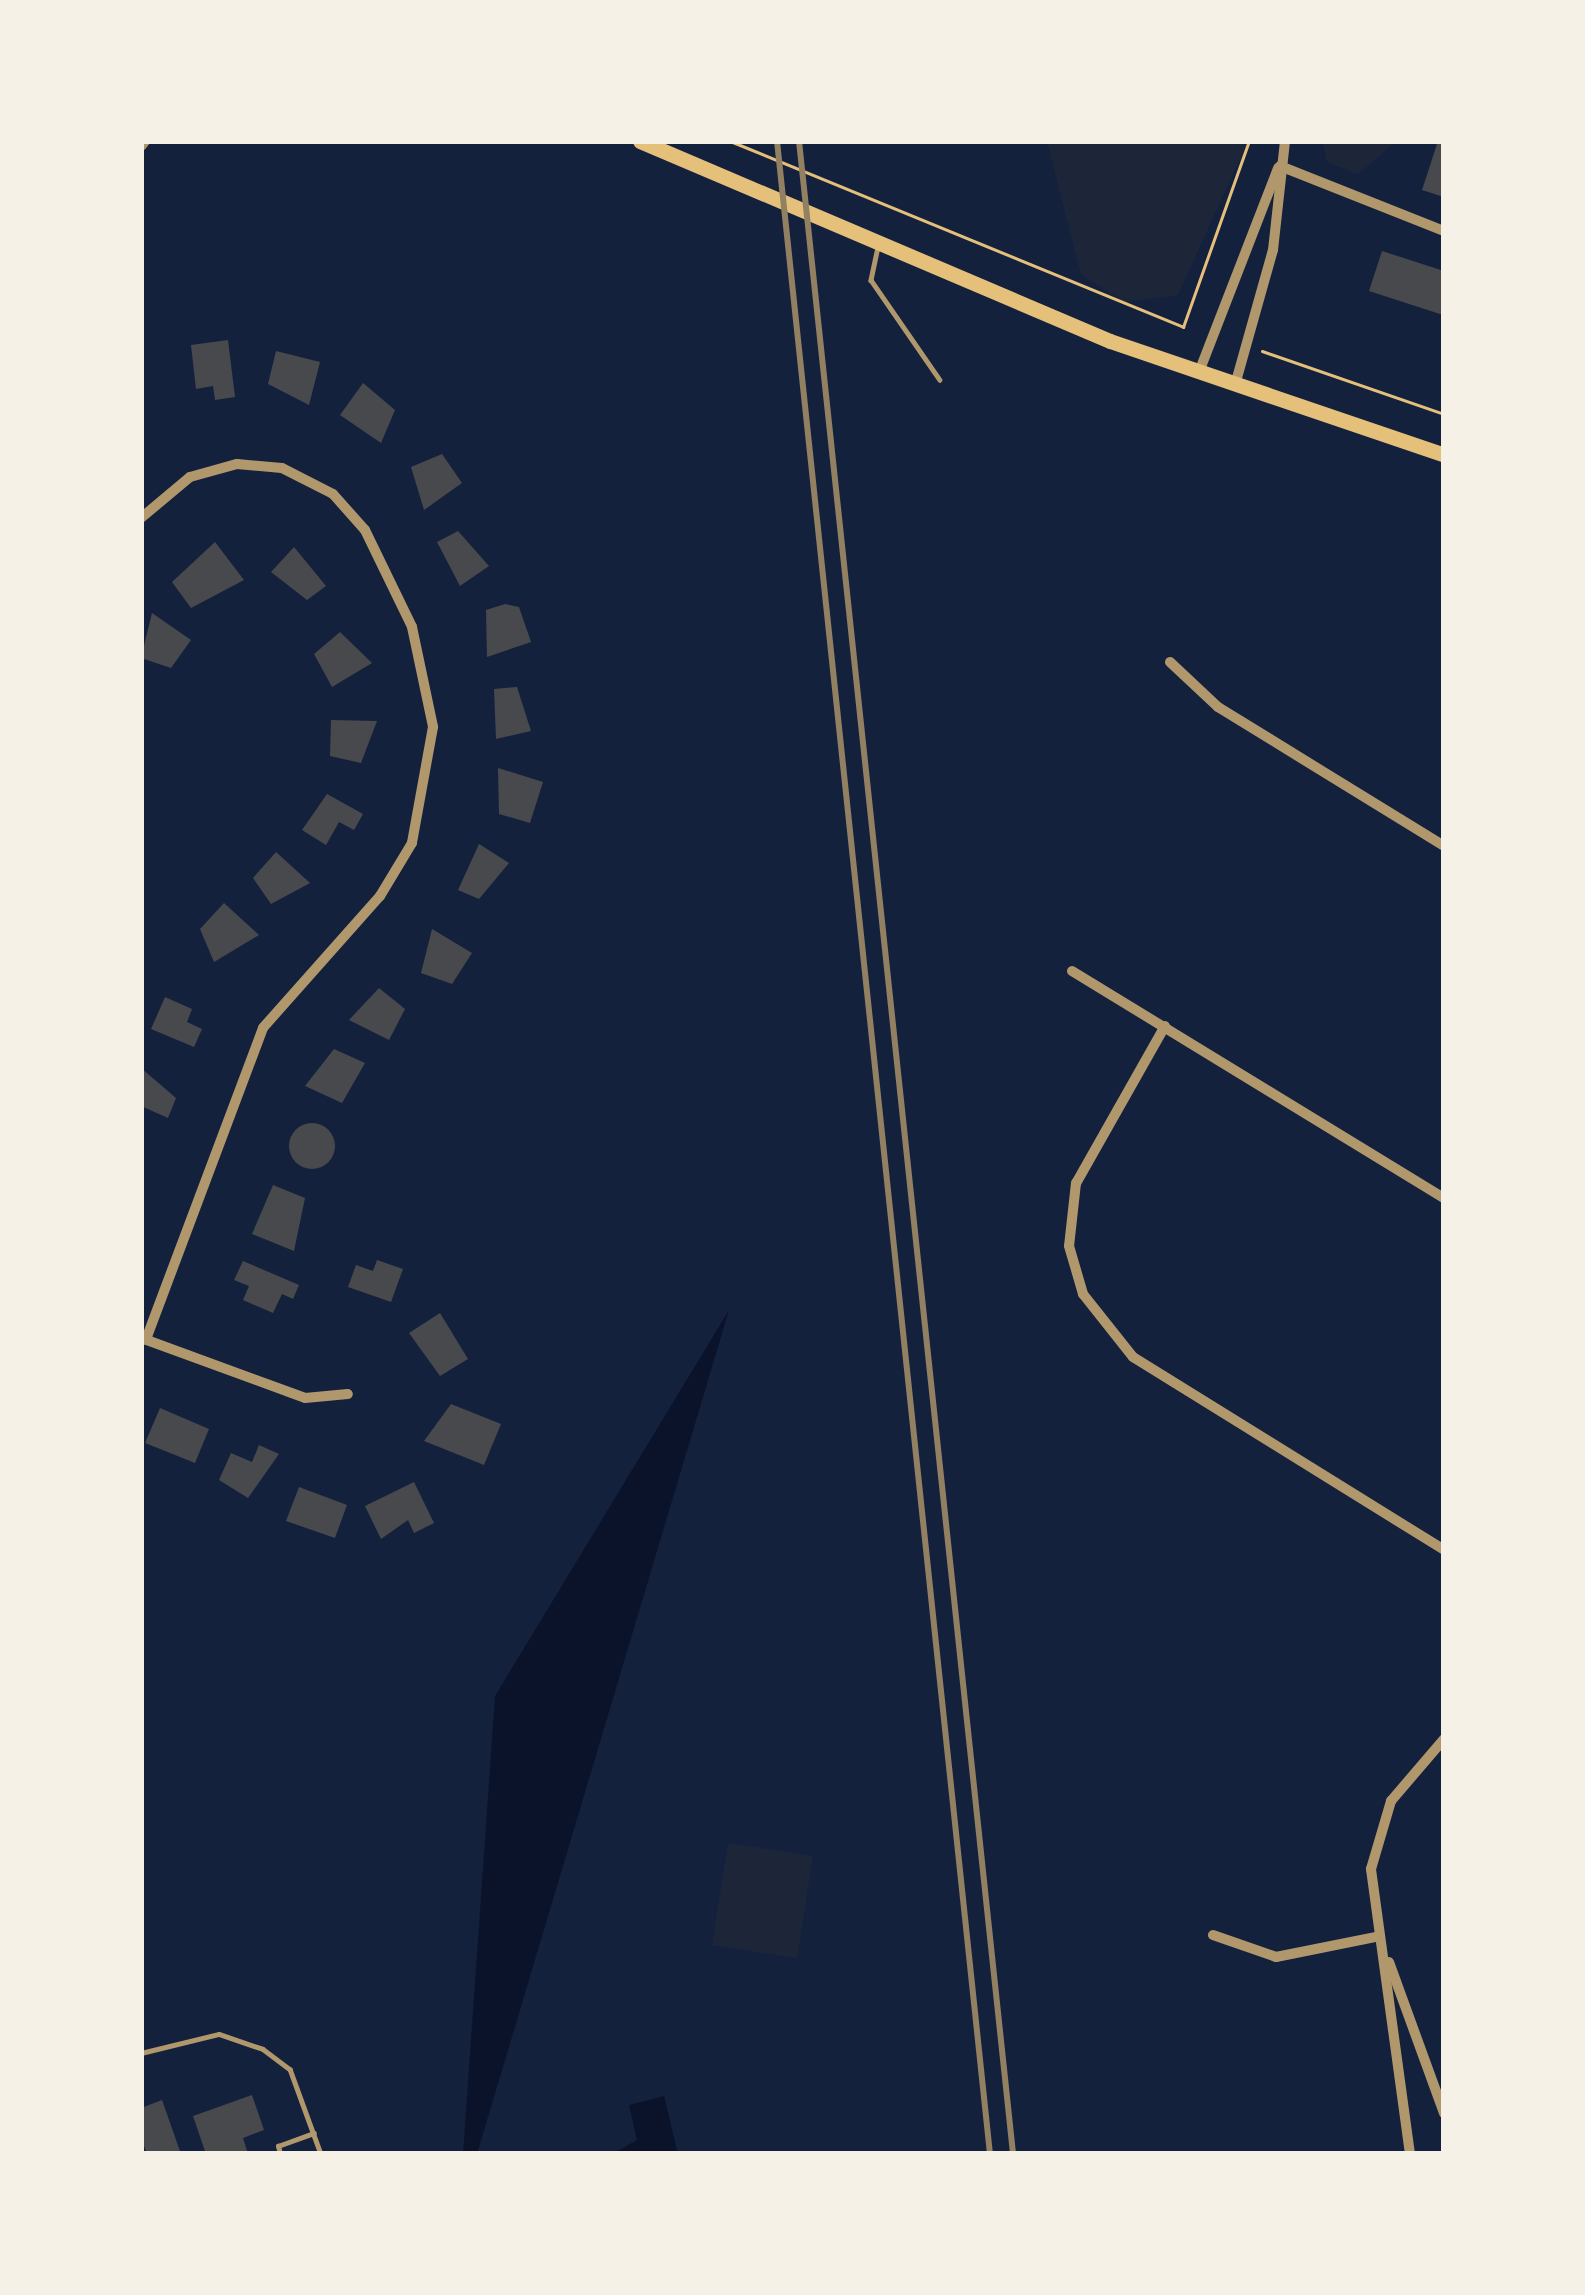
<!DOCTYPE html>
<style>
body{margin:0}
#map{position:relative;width:1585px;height:2295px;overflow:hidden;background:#14213d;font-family:"Open Sans",sans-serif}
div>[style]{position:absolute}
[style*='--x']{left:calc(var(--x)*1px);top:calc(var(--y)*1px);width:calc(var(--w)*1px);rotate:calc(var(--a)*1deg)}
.green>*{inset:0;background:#1d2539}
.water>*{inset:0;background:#0b132b}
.building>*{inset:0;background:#48494c}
.round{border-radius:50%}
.path>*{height:3px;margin:-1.5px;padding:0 1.5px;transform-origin:1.5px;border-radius:1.5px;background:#e5c07b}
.service>*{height:4.5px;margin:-2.25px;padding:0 2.25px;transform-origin:2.25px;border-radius:2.25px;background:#b1986c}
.minor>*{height:10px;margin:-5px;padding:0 5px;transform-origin:5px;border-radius:5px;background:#b1986c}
.tertiary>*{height:12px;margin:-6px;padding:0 6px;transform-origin:6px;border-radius:6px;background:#b1986c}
.secondary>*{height:15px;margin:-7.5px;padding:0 7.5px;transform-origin:7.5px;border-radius:7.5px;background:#e5c07b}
.rail>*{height:6px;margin:-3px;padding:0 3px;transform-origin:3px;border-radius:3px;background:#918062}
span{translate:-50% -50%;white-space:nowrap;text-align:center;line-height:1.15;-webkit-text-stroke:9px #f6f1e7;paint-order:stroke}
.frame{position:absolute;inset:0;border:144px solid #f6f1e7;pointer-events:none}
</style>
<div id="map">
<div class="green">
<div style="clip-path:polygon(1047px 141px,1248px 141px,1178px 295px,1125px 302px,1081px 275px)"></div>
<div style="clip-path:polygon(1322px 141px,1397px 141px,1358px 174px,1327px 162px)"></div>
<div style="clip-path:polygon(728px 1843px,813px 1856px,797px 1958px,712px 1945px)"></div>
</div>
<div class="water">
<div style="clip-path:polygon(729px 1310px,477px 2154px,463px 2154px,495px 1696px)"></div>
<div style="clip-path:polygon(664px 2096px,678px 2154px,612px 2154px,637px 2140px,629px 2105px)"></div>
</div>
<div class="building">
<div style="clip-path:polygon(1438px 141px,1444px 141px,1444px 197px,1422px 190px)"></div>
<div style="clip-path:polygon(1382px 251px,1444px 271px,1443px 315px,1369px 291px)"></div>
<div style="clip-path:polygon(228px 340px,235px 397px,215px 400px,213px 386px,196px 389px,191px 345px)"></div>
<div style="clip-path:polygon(276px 351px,320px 362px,309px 405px,268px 384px)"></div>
<div style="clip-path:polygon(363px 383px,395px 410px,381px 443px,340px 415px)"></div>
<div style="clip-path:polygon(442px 454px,462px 483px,424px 510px,411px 467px)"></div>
<div style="clip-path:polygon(458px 531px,489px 566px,460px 586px,437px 542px)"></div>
<div style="clip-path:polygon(215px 542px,244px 580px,191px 608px,172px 582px)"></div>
<div style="clip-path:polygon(294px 547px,326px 586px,307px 600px,271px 572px)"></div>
<div style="clip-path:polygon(505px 604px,519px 607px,531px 642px,487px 657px,486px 610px)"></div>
<div style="clip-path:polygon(152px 613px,191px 640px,171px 668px,141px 658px)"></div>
<div style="clip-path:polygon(340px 632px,372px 663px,332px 687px,314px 654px)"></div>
<div style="clip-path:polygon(517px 687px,531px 731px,496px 739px,494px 689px)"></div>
<div style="clip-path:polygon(331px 720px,377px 721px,361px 763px,330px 756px)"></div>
<div style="clip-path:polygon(498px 768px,543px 782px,530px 823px,499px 814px)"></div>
<div style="clip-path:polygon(327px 794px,363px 814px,354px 830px,339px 822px,326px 845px,302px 830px)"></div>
<div style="clip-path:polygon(479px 844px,509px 863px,479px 899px,458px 890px)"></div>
<div style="clip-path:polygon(276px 852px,310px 883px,271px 904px,253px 878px)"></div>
<div style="clip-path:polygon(224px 903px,259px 935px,214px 962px,200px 929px)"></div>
<div style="clip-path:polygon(432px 929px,472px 953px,452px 984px,421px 973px)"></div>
<div style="clip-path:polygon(379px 988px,405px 1009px,389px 1040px,349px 1020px)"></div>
<div style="clip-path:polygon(165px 997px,192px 1009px,187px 1022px,202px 1029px,194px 1047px,151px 1029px)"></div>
<div style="clip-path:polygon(334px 1049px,365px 1063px,342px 1103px,305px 1086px)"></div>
<div style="clip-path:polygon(141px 1068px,176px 1098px,168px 1118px,141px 1106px)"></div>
<div class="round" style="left:289px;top:1123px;width:46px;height:46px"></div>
<div style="clip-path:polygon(273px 1185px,305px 1198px,294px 1251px,252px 1234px)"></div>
<div style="clip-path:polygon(377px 1260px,403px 1269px,391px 1302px,348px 1287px,356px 1265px,373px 1271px)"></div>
<div style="clip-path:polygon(243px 1261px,299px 1285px,293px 1299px,282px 1294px,273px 1313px,243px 1300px,249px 1286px,234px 1280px)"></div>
<div style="clip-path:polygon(440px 1313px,468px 1359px,440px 1376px,409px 1333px)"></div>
<div style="clip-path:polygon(451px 1404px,501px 1424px,484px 1465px,424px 1441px)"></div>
<div style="clip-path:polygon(160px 1408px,209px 1429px,195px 1463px,145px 1443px)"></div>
<div style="clip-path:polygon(259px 1445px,279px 1454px,248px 1498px,219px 1480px,231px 1453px,252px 1462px)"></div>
<div style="clip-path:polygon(414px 1482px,434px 1523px,414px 1533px,408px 1520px,381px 1539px,365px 1506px)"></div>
<div style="clip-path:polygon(299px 1487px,347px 1505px,335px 1538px,286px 1521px)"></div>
<div style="clip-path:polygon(252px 2095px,264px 2130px,243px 2138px,248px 2154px,206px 2154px,193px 2116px)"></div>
<div style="clip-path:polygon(162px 2100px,181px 2154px,147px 2154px,141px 2138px,141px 2108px)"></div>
</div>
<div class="path">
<div style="--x:730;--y:141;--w:490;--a:22.3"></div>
<div style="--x:1183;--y:327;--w:197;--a:-70.5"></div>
<div style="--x:1262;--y:351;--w:193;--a:19.1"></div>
</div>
<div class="service">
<div style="--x:878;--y:247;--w:34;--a:102"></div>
<div style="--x:871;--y:280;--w:121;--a:55.4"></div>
<div style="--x:141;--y:2053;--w:80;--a:-13.7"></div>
<div style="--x:219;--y:2034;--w:46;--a:18.8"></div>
<div style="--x:263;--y:2049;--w:34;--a:37"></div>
<div style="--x:290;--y:2069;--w:90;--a:70"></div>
<div style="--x:280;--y:2154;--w:8;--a:-104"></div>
<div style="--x:278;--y:2146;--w:38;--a:-20"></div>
</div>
<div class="minor">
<div style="--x:1280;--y:166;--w:176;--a:21.6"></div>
<div style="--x:1199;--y:372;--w:219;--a:-68.8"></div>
<div style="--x:1235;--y:385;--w:140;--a:-74.3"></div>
<div style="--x:1273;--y:250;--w:110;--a:-83.7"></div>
<div style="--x:141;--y:518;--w:64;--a:-39.9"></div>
<div style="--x:190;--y:477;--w:49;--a:-15.5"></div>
<div style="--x:237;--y:464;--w:45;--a:5.1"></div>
<div style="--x:282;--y:468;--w:57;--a:27"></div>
<div style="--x:333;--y:494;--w:48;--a:48.4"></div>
<div style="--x:365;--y:530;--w:108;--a:64.1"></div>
<div style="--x:412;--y:627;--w:102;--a:78.1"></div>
<div style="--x:433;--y:727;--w:118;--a:100.3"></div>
<div style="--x:412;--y:843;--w:62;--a:121.1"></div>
<div style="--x:380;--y:896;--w:176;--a:131.6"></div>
<div style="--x:263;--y:1028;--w:333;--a:110.6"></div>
<div style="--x:1170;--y:662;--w:66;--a:43.2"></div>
<div style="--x:1218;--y:707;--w:265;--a:31.6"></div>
<div style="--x:1072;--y:971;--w:436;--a:31.4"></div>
<div style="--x:1165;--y:1026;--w:180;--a:119.5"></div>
<div style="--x:1076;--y:1183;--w:63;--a:96.3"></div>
<div style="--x:1069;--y:1246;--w:50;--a:73.7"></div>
<div style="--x:1083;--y:1294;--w:80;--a:51.6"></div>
<div style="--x:1133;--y:1357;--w:366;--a:31.8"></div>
<div style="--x:144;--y:1339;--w:171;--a:20.1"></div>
<div style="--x:305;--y:1398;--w:43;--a:-5.3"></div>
<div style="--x:1213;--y:1935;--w:67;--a:19.2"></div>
<div style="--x:1276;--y:1957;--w:106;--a:-11.4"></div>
<div style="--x:1389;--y:1962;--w:161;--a:70"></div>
<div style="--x:1410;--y:2154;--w:288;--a:-97.8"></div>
<div style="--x:1371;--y:1869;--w:71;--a:-73.6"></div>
<div style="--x:1391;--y:1801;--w:82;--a:-49.5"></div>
</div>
<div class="tertiary">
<div style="--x:141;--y:145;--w:5;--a:-53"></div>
</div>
<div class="secondary">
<div style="--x:640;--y:141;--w:511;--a:23.05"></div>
<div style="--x:1110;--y:341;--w:353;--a:18.8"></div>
</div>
<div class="rail">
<div style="--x:777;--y:141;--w:2024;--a:83.96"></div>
<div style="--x:799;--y:141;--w:2024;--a:83.93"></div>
</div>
<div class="frame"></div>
</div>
